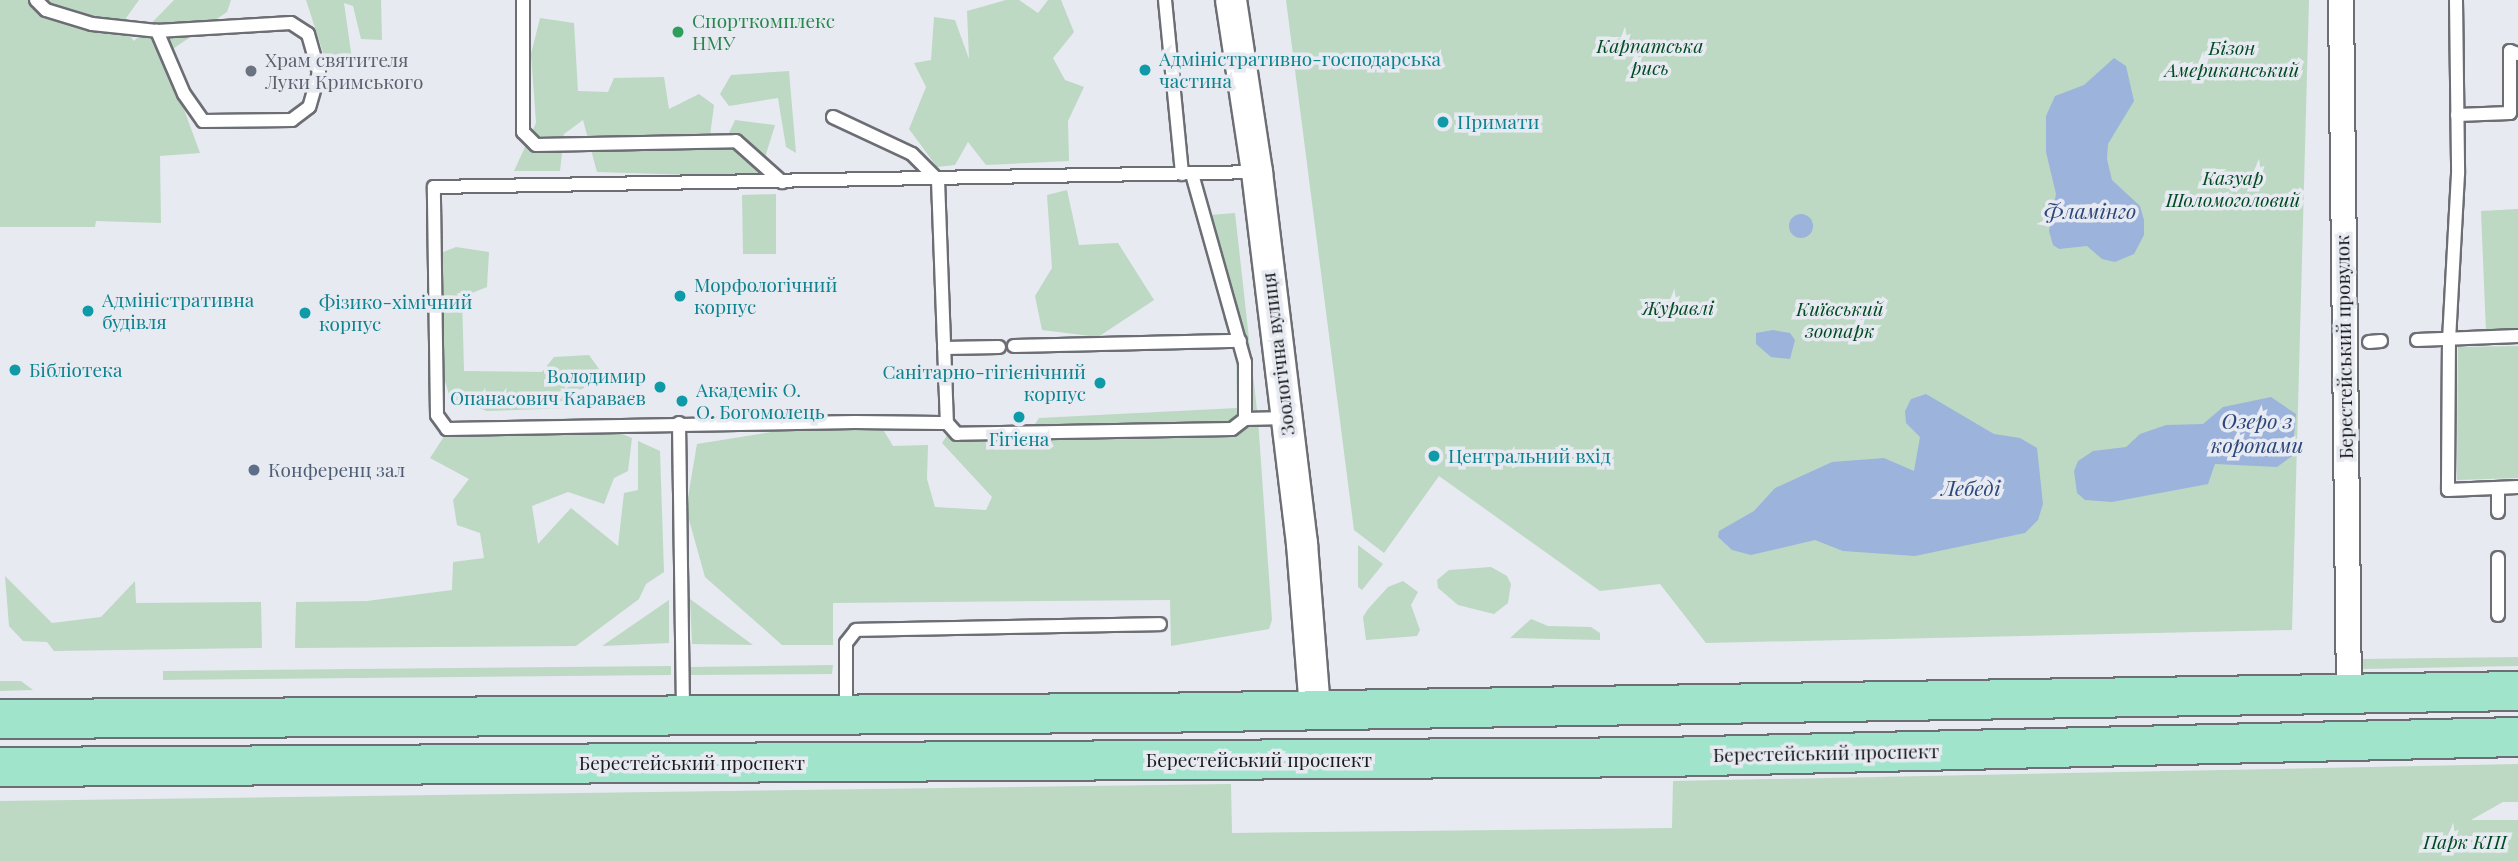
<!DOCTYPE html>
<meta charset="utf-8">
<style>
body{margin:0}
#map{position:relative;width:2518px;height:861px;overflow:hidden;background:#e7eaf1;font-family:"Playfair Display",serif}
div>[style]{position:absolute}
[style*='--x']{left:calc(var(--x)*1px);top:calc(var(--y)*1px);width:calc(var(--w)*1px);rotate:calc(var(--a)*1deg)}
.green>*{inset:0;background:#bdd9c3}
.water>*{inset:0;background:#9cb3dc}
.round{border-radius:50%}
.roads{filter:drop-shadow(2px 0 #6c6e74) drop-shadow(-2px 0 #6c6e74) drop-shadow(0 2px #6c6e74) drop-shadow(0 -2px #6c6e74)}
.service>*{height:12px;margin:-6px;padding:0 6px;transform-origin:6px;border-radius:6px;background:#fff}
.minor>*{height:24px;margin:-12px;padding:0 12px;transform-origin:12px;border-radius:12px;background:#fff}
.tertiary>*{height:30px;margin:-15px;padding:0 15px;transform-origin:15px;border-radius:15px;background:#fff}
.primary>*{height:38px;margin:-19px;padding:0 19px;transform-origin:19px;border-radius:19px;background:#a0e5cb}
.dots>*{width:19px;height:19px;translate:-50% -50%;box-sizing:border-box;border:4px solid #e7eaf1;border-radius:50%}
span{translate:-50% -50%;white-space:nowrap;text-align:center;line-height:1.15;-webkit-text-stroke:7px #e7eaf1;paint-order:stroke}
.leisure-label{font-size:19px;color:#27864d}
.left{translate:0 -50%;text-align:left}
.park-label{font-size:19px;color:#004a22;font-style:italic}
.culture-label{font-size:19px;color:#0d838f}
.right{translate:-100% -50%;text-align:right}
.worship-label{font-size:19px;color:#5b616d}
.street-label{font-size:19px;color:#191a1d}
.service-label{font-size:19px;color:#4e5e75}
.water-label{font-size:21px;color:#2a467a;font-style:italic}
</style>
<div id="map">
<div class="green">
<div style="clip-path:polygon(0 0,139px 0,121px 25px,134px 41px,174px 0,231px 0,227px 12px,164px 55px,200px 153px,160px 156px,161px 223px,96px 221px,95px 227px,0 227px)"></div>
<div style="clip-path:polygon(306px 0,381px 0,382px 40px,361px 39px,353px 6px,344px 3px,353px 66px,328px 68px)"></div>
<div style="clip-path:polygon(1006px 0,1019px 0,1038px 13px,1048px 0,1061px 0,1074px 32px,1053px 58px,1065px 80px,1084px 87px,1068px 121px,1069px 161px,986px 165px,968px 142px,955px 165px,937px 167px,909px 129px,926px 87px,914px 63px,931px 60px,934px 17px,955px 20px,969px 59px,967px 11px)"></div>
<div style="clip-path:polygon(1286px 0,2309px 0,2292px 630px,1706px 643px,1660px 584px,1600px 591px,1439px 476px,1384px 553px,1354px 530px)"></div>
<div style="clip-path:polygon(540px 18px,574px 23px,578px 91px,608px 92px,614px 78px,664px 77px,669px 109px,699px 94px,714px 105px,710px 136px,728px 135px,735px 120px,775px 125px,759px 177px,597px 172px,583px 120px,564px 134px,560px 171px,514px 171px,536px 123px,531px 54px)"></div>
<div style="clip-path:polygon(789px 71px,796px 153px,786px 147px,778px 98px,729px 106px,720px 94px,731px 75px)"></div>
<div style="clip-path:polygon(1067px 190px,1079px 245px,1118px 243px,1154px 300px,1098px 337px,1042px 330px,1035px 296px,1052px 268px,1047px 195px)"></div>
<div style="clip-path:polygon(776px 194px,776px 254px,743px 254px,742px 195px)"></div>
<div style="clip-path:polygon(2518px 209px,2518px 330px,2486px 332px,2481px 211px)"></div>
<div style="clip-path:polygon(1235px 213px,1258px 419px,1272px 620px,1269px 629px,1171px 646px,1170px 600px,833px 603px,833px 645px,782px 645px,705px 577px,686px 509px,697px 444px,790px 429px,881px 426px,893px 446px,928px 445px,927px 479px,935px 507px,986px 510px,992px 497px,942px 443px,954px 425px,999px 426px,1006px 448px,1021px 445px,1039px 418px,1237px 408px,1236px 352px,1223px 318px,1233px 306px,1210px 215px)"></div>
<div style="clip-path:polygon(456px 247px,489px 252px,487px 287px,462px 297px,464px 371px,542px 372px,554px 357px,589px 355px,607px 380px,570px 393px,569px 408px,487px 411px,450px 398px,440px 364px,438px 254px)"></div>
<div style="clip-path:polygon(2518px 346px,2518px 478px,2457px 480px,2458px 347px)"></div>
<div style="clip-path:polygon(584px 418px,632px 438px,628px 471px,614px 478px,604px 504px,568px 492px,532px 506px,538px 544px,571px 508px,618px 546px,624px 493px,638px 490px,638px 441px,660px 451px,664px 572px,646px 584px,639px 599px,576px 646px,295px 648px,296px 602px,367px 601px,452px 590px,453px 562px,484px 558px,480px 533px,457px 525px,453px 500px,469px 479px,430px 458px,445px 435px,508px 435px,519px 420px)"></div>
<div style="clip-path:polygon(1358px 545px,1383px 564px,1362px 590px,1358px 587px)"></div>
<div style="clip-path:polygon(1491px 567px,1507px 576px,1511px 584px,1508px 603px,1494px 614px,1458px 605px,1438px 588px,1437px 580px,1449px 570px)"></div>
<div style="clip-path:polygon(5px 576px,52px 623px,101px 617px,135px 581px,136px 603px,261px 602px,262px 648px,54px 651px,47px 642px,23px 641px,9px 626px)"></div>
<div style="clip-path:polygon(1403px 581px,1418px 592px,1411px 605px,1420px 630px,1417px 636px,1366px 640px,1363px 617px,1368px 609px,1388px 587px)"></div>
<div style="clip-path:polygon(690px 599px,753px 645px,692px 644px)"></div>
<div style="clip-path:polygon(669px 600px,669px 643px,602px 646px)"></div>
<div style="clip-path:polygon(1531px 619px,1548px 626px,1591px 627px,1600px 633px,1600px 640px,1510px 638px)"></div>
<div style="clip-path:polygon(2518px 657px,2518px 666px,2362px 669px,2362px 659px)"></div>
<div style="clip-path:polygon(833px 665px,832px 674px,689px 675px,689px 667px)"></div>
<div style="clip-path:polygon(671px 666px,671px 675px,163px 680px,163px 671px)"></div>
<div style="clip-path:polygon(0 681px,21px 681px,33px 690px,0 691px)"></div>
<div style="clip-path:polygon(2518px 764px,2518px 802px,2503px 802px,2471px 820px,2518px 820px,2518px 861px,0 861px,0 801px,1231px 784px,1232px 833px,1672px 828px,1673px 781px)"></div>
</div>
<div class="water">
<div style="clip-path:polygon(2114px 58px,2126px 66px,2134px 101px,2108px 144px,2107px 159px,2112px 180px,2140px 206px,2144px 220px,2144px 235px,2134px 254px,2115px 262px,2102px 259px,2087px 246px,2059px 249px,2053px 245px,2049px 231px,2056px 194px,2046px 152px,2046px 116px,2055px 96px,2084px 85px)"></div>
<div class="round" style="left:1789px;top:214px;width:24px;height:24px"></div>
<div style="clip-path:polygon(1773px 330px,1790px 333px,1795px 340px,1790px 359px,1771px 357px,1756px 344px,1756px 333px)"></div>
<div style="clip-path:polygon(1926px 394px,1994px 434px,2020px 438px,2037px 448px,2043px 504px,2038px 520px,2025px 533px,1915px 556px,1843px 551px,1815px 540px,1751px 555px,1732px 550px,1718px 537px,1719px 531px,1754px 511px,1775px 488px,1832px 462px,1884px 458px,1914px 471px,1920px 437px,1906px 423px,1905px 411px,1911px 399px)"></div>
<div style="clip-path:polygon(2271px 397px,2296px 414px,2292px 456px,2277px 467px,2215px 464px,2208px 484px,2112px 502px,2085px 500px,2077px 493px,2074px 471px,2078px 461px,2093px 451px,2126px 447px,2140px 434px,2166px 425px,2203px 424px,2223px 407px)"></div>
</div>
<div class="roads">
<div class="service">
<div style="--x:36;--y:0;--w:14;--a:45"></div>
<div style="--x:46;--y:10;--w:48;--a:16.9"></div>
<div style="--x:92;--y:24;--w:65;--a:6.1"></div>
<div style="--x:157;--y:31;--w:134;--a:-3.4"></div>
<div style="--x:291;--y:23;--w:20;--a:33"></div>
<div style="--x:308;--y:34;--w:41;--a:74.2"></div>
<div style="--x:319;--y:73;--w:35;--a:106"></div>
<div style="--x:309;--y:107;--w:21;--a:143"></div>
<div style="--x:292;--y:120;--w:89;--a:179.4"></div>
<div style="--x:203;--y:121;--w:33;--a:-125"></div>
<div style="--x:184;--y:94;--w:69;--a:-113.2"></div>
<div style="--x:523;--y:0;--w:132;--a:90"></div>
<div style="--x:523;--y:132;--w:18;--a:45"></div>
<div style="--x:536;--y:145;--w:200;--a:-1.1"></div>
<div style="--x:736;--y:141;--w:62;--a:41.7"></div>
<div style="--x:1165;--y:0;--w:175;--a:84.4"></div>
<div style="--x:2456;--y:0;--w:174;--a:89.3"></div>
<div style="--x:2458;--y:174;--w:165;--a:93.1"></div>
<div style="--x:2449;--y:339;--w:151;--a:90.4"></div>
<div style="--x:2448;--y:490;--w:70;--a:-2.5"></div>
<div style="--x:2457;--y:115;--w:53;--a:-2.2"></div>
<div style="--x:2510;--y:113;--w:62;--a:-90"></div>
<div style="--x:2510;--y:51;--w:9;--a:21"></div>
<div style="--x:833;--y:117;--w:87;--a:25.1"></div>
<div style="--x:912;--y:154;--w:37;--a:45"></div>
<div style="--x:938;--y:180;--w:243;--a:87.9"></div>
<div style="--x:1192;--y:174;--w:195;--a:74.3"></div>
<div style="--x:1245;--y:362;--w:57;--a:90"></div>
<div style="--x:1245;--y:419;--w:16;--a:142"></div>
<div style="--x:1232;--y:429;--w:275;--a:179"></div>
<div style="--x:957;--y:434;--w:15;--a:-132"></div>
<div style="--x:947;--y:423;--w:92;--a:-179.4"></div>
<div style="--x:855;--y:422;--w:408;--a:179"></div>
<div style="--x:447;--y:429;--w:17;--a:-126"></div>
<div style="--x:437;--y:415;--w:228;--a:-90.8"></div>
<div style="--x:434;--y:187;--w:823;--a:-1.04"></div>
<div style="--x:2417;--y:340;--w:101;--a:-2.3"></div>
<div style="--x:2369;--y:342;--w:12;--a:-5"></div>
<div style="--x:1014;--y:346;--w:226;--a:-1.3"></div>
<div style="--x:944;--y:348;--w:55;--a:-1"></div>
<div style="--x:1245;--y:419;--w:41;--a:-1.4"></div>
<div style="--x:679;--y:423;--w:289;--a:89.2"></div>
<div style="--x:2498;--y:488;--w:24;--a:90"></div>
<div style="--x:2498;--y:615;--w:57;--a:-90"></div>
<div style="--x:846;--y:712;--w:69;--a:-90"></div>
<div style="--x:846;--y:643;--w:16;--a:-52"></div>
<div style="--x:856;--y:630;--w:304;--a:-1.1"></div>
</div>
<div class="minor">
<div style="--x:2341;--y:0;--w:694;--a:89.34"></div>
</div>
<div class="tertiary">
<div style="--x:1231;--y:0;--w:174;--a:81.4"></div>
<div style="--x:1257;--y:172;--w:375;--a:83.1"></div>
<div style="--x:1302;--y:544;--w:167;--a:85.5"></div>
</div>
<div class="primary">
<div style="--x:0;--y:719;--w:1150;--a:-0.3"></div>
<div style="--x:1150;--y:713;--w:1368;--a:-0.92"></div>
<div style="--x:0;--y:767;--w:1663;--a:-0.34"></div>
<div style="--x:1663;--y:757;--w:855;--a:-1.34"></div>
</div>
</div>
<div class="dots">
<div style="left:678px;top:32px;background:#2e9e5b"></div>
<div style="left:1145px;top:70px;background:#0f9aa8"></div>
<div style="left:251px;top:71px;background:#6b7280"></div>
<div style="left:1443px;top:122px;background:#0f9aa8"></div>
<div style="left:680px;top:296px;background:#0f9aa8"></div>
<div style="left:88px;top:311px;background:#0f9aa8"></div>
<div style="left:305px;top:313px;background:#0f9aa8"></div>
<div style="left:15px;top:370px;background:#0f9aa8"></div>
<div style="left:1100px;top:383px;background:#0f9aa8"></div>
<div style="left:660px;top:387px;background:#0f9aa8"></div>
<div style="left:682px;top:401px;background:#0f9aa8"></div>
<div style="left:1019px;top:417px;background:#0f9aa8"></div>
<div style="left:1434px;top:456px;background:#0f9aa8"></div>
<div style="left:254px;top:470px;background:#5c6f8a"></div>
</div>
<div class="leisure-label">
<span class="left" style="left:692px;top:32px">Спорткомплекс<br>НМУ</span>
</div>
<div class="park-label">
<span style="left:1650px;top:57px">Карпатська<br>рись</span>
<span style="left:2232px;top:59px">Бізон<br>Американський</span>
<span style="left:2233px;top:189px">Казуар<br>Шоломоголовий</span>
<span style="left:1678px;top:308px">Журавлі</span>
<span style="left:1840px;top:320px">Київський<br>зоопарк</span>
<span style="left:2465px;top:842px">Парк КПІ</span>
</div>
<div class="culture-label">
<span class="left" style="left:1159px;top:70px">Адміністративно-господарська<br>частина</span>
<span class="left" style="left:1457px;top:122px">Примати</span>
<span class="left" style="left:694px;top:296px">Морфологічний<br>корпус</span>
<span class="left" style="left:102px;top:311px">Адміністративна<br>будівля</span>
<span class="left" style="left:319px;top:313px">Фізико-хімічний<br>корпус</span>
<span class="left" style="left:29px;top:370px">Бібліотека</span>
<span class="right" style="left:1086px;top:383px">Санітарно-гігієнічний<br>корпус</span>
<span class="right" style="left:646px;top:387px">Володимир<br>Опанасович Караваєв</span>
<span class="left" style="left:696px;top:401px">Академік О.<br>О. Богомолець</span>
<span style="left:1019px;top:439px">Гігієна</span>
<span class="left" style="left:1448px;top:456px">Центральний вхід</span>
</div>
<div class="worship-label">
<span class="left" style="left:265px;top:71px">Храм святителя<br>Луки Кримського</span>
</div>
<div class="street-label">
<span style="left:2344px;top:347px;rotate:-91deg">Берестейський провулок</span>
<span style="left:1278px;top:354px;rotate:-97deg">Зоологічна вулиця</span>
<span style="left:1826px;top:753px;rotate:-1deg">Берестейський проспект</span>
<span style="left:1259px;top:760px">Берестейський проспект</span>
<span style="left:692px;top:763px">Берестейський проспект</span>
</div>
<div class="service-label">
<span class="left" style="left:268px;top:470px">Конференц зал</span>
</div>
<div class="water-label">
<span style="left:2090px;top:210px">Фламінго</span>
<span style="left:2257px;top:432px">Озеро з<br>коропами</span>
<span style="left:1971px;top:487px">Лебеді</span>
</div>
</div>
